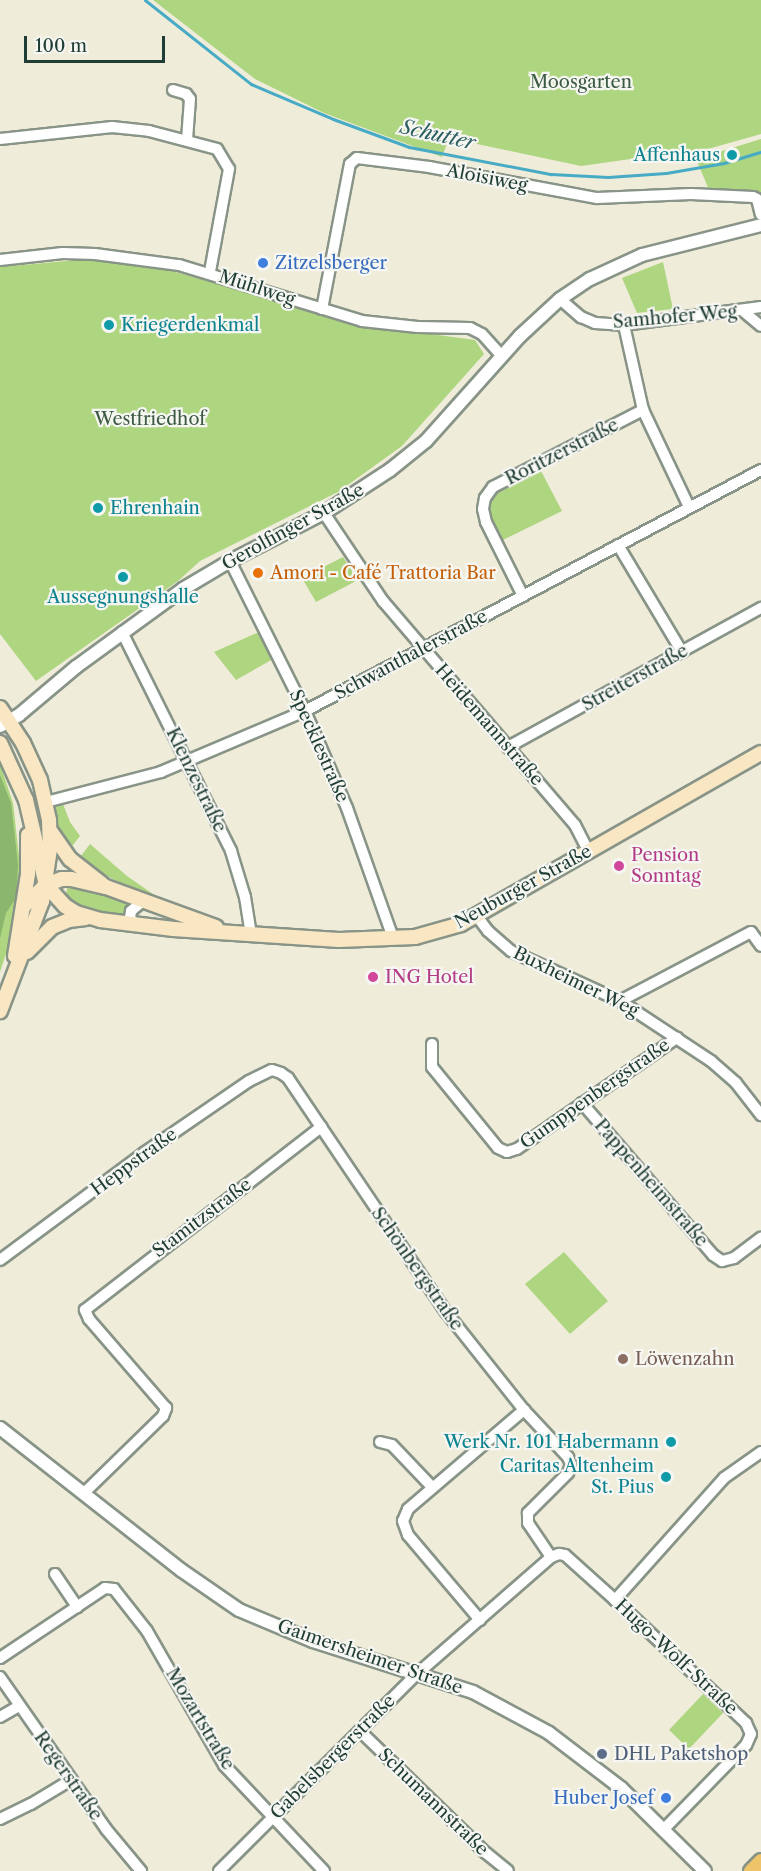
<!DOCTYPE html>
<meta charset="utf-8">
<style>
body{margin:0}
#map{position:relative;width:761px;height:1871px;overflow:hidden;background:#f0ecda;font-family:"Libre Caslon Text",serif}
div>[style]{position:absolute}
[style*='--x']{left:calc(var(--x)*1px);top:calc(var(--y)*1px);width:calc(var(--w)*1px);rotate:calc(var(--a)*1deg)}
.green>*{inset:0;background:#aed57f}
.forest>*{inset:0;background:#8ab66e}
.stream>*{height:3px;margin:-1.5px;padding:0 1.5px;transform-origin:1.5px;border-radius:1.5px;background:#47abc6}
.roads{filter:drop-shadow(2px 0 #889487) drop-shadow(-2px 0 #889487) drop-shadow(0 2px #889487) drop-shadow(0 -2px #889487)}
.minor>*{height:10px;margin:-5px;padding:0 5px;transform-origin:5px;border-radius:5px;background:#fff}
.tertiary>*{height:12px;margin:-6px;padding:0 6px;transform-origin:6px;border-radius:6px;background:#fff}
.secondary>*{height:14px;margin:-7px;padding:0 7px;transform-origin:7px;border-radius:7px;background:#f9e7c3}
.primary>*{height:15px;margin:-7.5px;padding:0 7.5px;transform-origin:7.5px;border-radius:7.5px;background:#efc469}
.dots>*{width:16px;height:16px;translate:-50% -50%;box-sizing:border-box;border:3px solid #f6f6f2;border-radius:50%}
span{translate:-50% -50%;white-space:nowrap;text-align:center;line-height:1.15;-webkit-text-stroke:4.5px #f6f6f2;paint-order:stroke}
.park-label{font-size:18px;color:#3c5b43}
.culture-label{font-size:18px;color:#0d838f}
.right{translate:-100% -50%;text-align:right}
.left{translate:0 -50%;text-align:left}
.street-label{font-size:18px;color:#1f3d34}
.shop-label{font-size:18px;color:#366cbe}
.food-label{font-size:18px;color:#c56008}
.hotel-label{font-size:18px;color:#b23c85}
.education-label{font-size:18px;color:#785e54}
.service-label{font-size:18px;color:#4e5e75}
.water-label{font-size:20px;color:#2b5e60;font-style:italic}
.scale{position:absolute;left:24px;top:36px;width:141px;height:27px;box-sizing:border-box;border:3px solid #1f3d34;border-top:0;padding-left:8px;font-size:18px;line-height:21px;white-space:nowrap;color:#1f3d34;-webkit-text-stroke:4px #f6f6f2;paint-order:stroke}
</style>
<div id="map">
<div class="green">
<div style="clip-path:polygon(153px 0,761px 0,761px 134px,683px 156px,645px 157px,581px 166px,449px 138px,442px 157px,324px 113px,255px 79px)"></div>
<div style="clip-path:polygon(761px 139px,761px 194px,710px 192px,696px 159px)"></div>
<div style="clip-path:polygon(89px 259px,164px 269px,260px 295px,341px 322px,475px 340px,484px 354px,402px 446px,338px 492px,200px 561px,178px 581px,36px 681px,0 634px,0 267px)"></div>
<div style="clip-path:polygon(663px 262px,673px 309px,637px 313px,622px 278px)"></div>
<div style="clip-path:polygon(541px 471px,562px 511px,501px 541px,491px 520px,489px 500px,496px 492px)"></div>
<div style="clip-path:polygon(343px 557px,358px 580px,316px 602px,302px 578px)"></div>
<div style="clip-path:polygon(259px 632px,273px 659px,236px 680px,214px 652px)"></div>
<div style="clip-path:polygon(0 764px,13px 803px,20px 865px,11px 939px,0 972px)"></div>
<div style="clip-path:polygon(63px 804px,70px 822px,80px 836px,69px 850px,59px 832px,54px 808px)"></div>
<div style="clip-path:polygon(90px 844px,127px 876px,163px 901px,122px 884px,78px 860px)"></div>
<div style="clip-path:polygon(68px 884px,127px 903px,122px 919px,89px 914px,65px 898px)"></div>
<div style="clip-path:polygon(564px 1252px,608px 1301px,570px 1334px,525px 1284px)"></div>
<div style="clip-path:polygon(703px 1694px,723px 1713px,689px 1749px,669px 1730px)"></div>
</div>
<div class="forest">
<div style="clip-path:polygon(0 775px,11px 803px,18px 865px,16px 898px,6px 913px,0 938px)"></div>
</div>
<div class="stream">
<div style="--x:145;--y:0;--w:135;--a:38.4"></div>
<div style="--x:251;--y:84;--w:89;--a:23.1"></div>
<div style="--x:333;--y:119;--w:81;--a:20.2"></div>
<div style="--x:409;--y:147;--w:145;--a:10.8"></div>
<div style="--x:551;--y:174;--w:57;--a:3"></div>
<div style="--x:608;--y:177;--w:58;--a:-3.9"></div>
<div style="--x:666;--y:173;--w:59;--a:-9.8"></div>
<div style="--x:724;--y:163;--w:39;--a:-17"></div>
</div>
<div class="roads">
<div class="minor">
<div style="--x:173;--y:90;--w:14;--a:17"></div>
<div style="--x:186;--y:94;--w:6;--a:51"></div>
<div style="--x:190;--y:99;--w:41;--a:94.2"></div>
<div style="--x:0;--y:139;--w:113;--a:-6.1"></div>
<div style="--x:112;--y:127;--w:37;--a:6"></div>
<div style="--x:149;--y:131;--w:70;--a:14.8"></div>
<div style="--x:217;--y:149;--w:23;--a:59"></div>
<div style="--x:229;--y:169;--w:105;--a:100.5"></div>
<div style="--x:0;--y:260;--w:63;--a:-6.3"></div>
<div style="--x:63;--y:253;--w:32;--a:2"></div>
<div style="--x:95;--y:254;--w:85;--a:7.5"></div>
<div style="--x:179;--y:265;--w:191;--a:17"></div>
<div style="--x:362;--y:321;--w:56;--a:6.1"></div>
<div style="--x:418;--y:327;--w:52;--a:1.1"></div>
<div style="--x:470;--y:328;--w:13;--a:27"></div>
<div style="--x:482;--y:334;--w:28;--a:48"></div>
<div style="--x:560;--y:299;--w:28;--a:41"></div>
<div style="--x:581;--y:317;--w:15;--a:23"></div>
<div style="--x:595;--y:323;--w:29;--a:4"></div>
<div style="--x:624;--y:325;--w:138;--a:-7.5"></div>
<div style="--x:322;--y:309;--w:148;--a:-79.1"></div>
<div style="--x:350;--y:164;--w:9;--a:-41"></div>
<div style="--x:357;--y:158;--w:73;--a:7.1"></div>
<div style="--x:429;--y:167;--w:171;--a:10.5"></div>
<div style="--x:597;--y:198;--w:94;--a:-2.4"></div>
<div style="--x:691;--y:194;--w:62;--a:2.8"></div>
<div style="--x:753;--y:197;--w:4;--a:27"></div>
<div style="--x:757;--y:199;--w:16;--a:76"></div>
<div style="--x:743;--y:311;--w:23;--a:40"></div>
<div style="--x:624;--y:325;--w:87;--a:77.4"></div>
<div style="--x:643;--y:410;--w:107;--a:64.6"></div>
<div style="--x:324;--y:513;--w:106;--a:56.2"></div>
<div style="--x:383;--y:601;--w:295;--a:49.4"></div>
<div style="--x:575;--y:825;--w:29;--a:63"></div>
<div style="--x:618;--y:545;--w:125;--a:59.1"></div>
<div style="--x:230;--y:561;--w:168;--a:63.4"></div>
<div style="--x:305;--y:711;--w:106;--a:66.6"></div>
<div style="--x:347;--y:808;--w:138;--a:70.5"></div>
<div style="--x:523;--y:596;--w:83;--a:-116.6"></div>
<div style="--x:486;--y:522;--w:13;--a:-103"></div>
<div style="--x:483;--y:509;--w:11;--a:-80"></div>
<div style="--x:485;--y:498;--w:14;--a:-54"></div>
<div style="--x:493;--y:487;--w:169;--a:-27.2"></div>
<div style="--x:122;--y:632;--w:245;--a:63.5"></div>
<div style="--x:231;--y:851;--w:48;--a:73.1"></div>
<div style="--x:245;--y:897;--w:36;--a:81"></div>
<div style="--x:508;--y:747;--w:289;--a:-28.8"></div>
<div style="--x:46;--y:802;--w:119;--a:-14.6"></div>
<div style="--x:161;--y:772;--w:156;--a:-23"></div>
<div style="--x:305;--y:711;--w:516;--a:-27.86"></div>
<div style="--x:476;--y:915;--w:20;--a:53"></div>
<div style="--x:488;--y:931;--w:30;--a:41"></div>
<div style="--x:511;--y:951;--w:120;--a:24.6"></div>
<div style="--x:620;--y:1001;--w:109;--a:33.4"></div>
<div style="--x:711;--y:1061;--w:33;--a:41"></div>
<div style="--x:736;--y:1083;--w:41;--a:52"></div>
<div style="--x:135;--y:924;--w:8;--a:-130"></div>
<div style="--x:130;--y:918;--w:7;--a:-82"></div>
<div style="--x:131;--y:911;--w:16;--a:-40"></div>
<div style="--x:620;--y:1001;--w:148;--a:-27.8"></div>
<div style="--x:751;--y:932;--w:17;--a:54"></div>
<div style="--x:432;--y:1044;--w:23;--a:90"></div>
<div style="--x:432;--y:1067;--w:104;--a:50.8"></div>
<div style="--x:498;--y:1148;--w:10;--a:24"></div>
<div style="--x:507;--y:1152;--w:10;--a:-17"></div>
<div style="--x:517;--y:1149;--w:195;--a:-34.8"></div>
<div style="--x:582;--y:1103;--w:201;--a:49.2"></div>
<div style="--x:713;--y:1255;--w:11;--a:34"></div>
<div style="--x:722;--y:1261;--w:12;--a:-14"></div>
<div style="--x:734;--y:1258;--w:34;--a:-37"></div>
<div style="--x:0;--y:1260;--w:179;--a:-36.6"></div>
<div style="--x:144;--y:1153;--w:127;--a:-34.4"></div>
<div style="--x:249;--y:1081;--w:25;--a:-26"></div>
<div style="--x:272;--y:1070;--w:9;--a:18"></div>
<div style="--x:281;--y:1073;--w:9;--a:36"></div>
<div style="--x:288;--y:1078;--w:282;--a:56"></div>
<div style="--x:446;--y:1312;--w:125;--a:51.5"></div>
<div style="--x:524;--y:1410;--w:64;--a:46.9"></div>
<div style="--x:568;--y:1457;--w:8;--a:67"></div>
<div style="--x:571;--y:1464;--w:9;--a:108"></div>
<div style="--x:568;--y:1473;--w:57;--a:135"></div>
<div style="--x:528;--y:1513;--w:10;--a:90"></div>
<div style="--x:528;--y:1523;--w:41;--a:55.9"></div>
<div style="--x:380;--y:1442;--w:12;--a:14"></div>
<div style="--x:392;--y:1445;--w:58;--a:46.4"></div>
<div style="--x:83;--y:1494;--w:112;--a:-44.3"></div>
<div style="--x:163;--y:1416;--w:9;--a:-69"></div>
<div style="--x:166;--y:1408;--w:118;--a:-130.9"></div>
<div style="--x:89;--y:1319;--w:10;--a:-114"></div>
<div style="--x:85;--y:1310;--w:299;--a:-37.8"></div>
<div style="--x:55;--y:1574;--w:40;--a:56"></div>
<div style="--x:615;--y:1600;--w:164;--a:-48.2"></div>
<div style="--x:724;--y:1478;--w:45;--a:-35.1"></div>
<div style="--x:480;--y:1620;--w:111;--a:-130.3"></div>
<div style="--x:408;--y:1535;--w:15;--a:-110"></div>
<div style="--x:403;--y:1521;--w:13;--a:-67"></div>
<div style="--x:408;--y:1509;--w:153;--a:-40.5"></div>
<div style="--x:0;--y:1658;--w:126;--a:-33.7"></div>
<div style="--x:105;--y:1588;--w:9;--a:6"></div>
<div style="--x:114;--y:1589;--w:53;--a:51.8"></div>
<div style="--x:147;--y:1631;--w:155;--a:60.1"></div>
<div style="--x:224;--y:1765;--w:146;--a:46.7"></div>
<div style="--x:0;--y:1677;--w:185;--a:55.1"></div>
<div style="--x:106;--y:1829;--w:55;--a:50.2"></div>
<div style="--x:0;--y:1717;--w:22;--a:-30"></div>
<div style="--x:360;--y:1731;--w:175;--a:44.1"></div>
<div style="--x:486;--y:1853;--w:28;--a:39"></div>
<div style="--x:0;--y:1819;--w:34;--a:-26"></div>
<div style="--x:31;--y:1804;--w:47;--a:-31"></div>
<div style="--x:219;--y:1871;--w:279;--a:-44.9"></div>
<div style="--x:417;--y:1674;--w:178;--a:-41.1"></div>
<div style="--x:551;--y:1557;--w:9;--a:-21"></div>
<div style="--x:559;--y:1554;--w:6;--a:9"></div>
<div style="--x:565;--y:1555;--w:67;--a:42"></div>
<div style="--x:615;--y:1600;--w:180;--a:43.2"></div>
<div style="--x:746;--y:1723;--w:12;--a:66"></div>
<div style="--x:751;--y:1734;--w:12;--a:114"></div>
<div style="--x:746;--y:1745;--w:117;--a:134.3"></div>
</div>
<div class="tertiary">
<div style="--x:0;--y:726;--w:22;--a:-30"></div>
<div style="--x:19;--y:715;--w:75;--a:-40.1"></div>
<div style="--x:76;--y:667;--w:132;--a:-36.1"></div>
<div style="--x:183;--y:589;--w:55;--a:-30.8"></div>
<div style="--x:230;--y:561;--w:106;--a:-27.1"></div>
<div style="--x:324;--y:513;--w:79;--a:-33.1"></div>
<div style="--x:390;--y:470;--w:46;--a:-38.9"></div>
<div style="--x:426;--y:441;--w:141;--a:-48.2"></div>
<div style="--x:520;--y:336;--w:54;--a:-42.8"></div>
<div style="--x:560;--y:299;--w:36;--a:-34"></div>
<div style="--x:590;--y:279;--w:57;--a:-24.8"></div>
<div style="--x:642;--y:255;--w:123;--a:-14.1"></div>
<div style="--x:0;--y:1428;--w:230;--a:38.1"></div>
<div style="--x:181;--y:1570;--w:70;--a:34.6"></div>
<div style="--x:239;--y:1610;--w:80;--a:22.7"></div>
<div style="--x:313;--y:1641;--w:168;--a:17.7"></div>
<div style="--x:473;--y:1692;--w:86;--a:28.3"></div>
<div style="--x:549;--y:1733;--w:91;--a:37.4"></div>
<div style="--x:621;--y:1788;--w:118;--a:44.7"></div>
</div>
<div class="secondary">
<div style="--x:0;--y:708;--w:42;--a:56.7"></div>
<div style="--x:23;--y:743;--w:41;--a:65.3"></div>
<div style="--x:40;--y:780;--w:41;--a:77.3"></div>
<div style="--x:49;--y:820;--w:29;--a:88"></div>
<div style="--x:50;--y:849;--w:53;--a:98.7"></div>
<div style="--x:42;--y:901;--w:118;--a:110.9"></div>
<div style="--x:0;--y:743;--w:63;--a:65.5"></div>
<div style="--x:26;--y:800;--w:87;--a:76.8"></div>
<div style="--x:46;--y:885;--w:28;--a:48"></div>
<div style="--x:65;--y:906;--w:13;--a:32"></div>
<div style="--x:76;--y:913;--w:25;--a:16"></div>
<div style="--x:100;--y:920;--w:74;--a:7"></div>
<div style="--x:173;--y:929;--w:166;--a:3.8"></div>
<div style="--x:339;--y:940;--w:76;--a:-2.3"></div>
<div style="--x:415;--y:937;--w:48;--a:-15.8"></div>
<div style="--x:461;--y:924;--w:345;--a:-29.7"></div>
<div style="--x:51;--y:832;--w:33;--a:55"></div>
<div style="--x:70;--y:859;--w:41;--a:38"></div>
<div style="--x:23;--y:907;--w:32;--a:-44"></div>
<div style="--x:46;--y:885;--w:17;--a:-21"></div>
<div style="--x:62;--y:879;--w:9;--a:0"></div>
<div style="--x:71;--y:879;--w:36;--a:13"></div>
<div style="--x:106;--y:887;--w:117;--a:20"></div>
<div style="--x:27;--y:952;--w:35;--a:-45"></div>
<div style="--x:52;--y:927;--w:18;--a:-22"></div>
<div style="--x:69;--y:920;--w:17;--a:-7"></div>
<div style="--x:15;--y:956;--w:83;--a:-81"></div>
<div style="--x:28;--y:874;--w:39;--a:-90"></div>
</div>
<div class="primary">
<div style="--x:751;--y:1871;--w:14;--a:-45"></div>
</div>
</div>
<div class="dots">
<div style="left:732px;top:155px;background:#0f9aa8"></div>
<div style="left:263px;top:263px;background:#3f7fe0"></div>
<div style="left:109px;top:325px;background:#0f9aa8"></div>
<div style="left:98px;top:508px;background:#0f9aa8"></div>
<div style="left:258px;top:573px;background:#e8710a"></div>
<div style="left:123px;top:577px;background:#0f9aa8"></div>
<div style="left:619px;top:866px;background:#d1479c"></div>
<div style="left:373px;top:977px;background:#d1479c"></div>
<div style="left:623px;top:1359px;background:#8d6e63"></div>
<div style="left:671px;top:1442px;background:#0f9aa8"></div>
<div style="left:666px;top:1477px;background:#0f9aa8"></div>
<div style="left:602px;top:1754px;background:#5c6f8a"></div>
<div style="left:666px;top:1798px;background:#3f7fe0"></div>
</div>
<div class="park-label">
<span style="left:581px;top:82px">Moosgarten</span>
<span style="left:150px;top:419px">Westfriedhof</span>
</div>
<div class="culture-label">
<span class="right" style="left:720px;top:155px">Affenhaus</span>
<span class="left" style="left:121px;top:325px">Kriegerdenkmal</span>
<span class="left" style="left:110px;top:508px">Ehrenhain</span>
<span style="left:123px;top:597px">Aussegnungshalle</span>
<span class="right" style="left:659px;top:1442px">Werk Nr. 101 Habermann</span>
<span class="right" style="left:654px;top:1477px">Caritas Altenheim<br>St. Pius</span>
</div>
<div class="street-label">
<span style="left:487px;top:178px;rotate:11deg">Aloisiweg</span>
<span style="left:257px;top:288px;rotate:18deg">Mühlweg</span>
<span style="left:675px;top:317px;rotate:-5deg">Samhofer Weg</span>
<span style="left:562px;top:452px;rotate:-27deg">Roritzerstraße</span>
<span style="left:293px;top:527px;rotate:-29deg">Gerolfinger Straße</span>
<span style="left:411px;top:655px;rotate:-28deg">Schwanthalerstraße</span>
<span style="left:635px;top:678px;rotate:-29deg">Streiterstraße</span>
<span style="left:489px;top:725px;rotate:49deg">Heidemannstraße</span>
<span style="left:319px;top:746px;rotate:66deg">Specklestraße</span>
<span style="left:196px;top:780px;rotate:64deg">Klenzestraße</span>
<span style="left:523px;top:887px;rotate:-29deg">Neuburger Straße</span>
<span style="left:576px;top:982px;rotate:26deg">Buxheimer Weg</span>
<span style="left:595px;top:1094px;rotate:-35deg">Gumppenbergstraße</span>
<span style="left:134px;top:1162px;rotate:-36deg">Heppstraße</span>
<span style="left:651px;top:1183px;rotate:49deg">Pappenheimstraße</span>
<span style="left:202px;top:1218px;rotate:-37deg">Stamitzstraße</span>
<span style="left:417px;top:1269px;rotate:55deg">Schönbergstraße</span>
<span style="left:370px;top:1657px;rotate:19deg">Gaimersheimer Straße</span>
<span style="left:676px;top:1657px;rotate:43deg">Hugo-Wolf-Straße</span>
<span style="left:200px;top:1719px;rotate:59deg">Mozartstraße</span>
<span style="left:333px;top:1757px;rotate:-45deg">Gabelsbergerstraße</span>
<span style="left:68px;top:1776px;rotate:55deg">Regerstraße</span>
<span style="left:433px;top:1802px;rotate:44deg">Schumannstraße</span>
</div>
<div class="shop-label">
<span class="left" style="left:275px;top:263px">Zitzelsberger</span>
<span class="right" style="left:654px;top:1798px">Huber Josef</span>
</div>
<div class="food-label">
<span class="left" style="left:270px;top:573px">Amori - Café Trattoria Bar</span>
</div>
<div class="hotel-label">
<span class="left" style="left:631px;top:866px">Pension<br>Sonntag</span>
<span class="left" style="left:385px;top:977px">ING Hotel</span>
</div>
<div class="education-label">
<span class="left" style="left:635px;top:1359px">Löwenzahn</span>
</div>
<div class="service-label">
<span class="left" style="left:614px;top:1754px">DHL Paketshop</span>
</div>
<div class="water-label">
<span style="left:438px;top:135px;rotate:13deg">Schutter</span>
</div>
<div class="scale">100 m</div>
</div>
